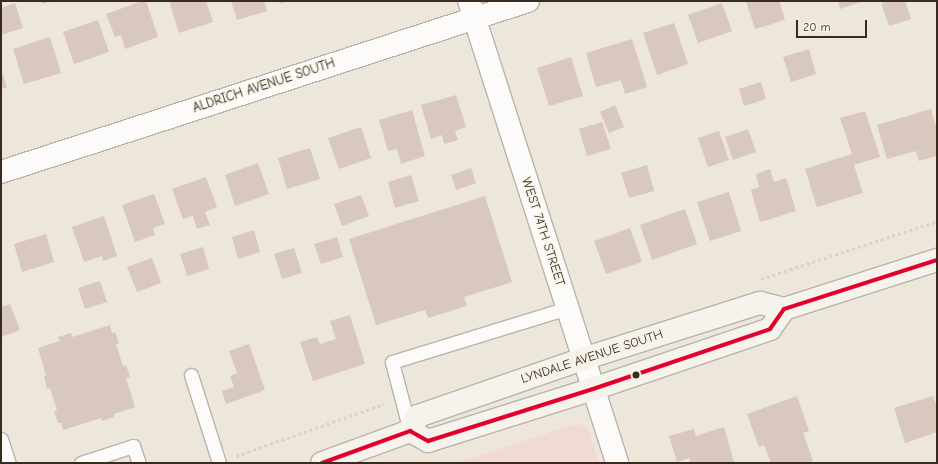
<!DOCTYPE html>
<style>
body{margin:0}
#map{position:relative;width:938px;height:464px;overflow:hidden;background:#ece6db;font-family:"Comic Neue",sans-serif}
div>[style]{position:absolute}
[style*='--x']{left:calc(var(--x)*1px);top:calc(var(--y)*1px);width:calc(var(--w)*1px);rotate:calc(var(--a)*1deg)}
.built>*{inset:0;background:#f2d9d6}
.building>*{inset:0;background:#d9c8be}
.path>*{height:2.5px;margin-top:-1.25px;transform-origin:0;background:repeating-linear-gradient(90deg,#d5d2cf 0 3px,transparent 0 6px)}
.roads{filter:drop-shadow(1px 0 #b8b3ab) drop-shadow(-1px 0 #b8b3ab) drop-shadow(0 1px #b8b3ab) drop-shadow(0 -1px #b8b3ab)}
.service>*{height:13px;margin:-6.5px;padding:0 6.5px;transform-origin:6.5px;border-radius:6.5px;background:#fcfbfa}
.minor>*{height:22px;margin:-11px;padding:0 11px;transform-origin:11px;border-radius:11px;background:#fcfbfa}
.secondary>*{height:22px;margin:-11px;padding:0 11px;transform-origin:11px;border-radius:11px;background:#f6f2ec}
.bus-1>*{height:4px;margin:-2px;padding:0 2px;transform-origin:2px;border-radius:2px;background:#e4002b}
.dots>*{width:11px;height:11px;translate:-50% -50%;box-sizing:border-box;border:2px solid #f7f3e8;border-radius:50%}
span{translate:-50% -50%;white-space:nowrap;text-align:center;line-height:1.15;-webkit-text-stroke:3px #f7f3e8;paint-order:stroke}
.street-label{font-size:13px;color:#3b2a1e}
.frame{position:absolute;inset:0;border:2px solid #3b2a1e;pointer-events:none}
.scale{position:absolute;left:796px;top:20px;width:71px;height:18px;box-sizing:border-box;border:2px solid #3b2a1e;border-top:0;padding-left:5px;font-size:12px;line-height:14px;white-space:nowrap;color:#3b2a1e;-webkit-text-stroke:3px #f7f3e8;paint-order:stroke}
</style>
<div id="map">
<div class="built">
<div style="clip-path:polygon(576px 424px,587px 426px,599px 463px,456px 463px)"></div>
</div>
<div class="building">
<div style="clip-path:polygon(41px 1px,52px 1px,43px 4px)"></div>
<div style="clip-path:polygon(142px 1px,146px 1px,158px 37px,125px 49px,121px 35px,115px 37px,106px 14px)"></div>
<div style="clip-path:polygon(169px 1px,206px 1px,213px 22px,179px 33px)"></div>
<div style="clip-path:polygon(231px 1px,264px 1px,267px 11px,237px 20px)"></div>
<div style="clip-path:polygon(279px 1px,288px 1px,280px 4px)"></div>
<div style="clip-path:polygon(746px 1px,779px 1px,785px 20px,755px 29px)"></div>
<div style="clip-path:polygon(838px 1px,864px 1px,840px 9px)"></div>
<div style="clip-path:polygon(888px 1px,905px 1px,911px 19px,889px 26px,881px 3px)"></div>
<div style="clip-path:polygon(15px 3px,23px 28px,1px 35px,1px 8px)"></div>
<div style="clip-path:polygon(722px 3px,732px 31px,698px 43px,688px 15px)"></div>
<div style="clip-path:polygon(98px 20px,109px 52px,74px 64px,63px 32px)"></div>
<div style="clip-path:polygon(674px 23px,688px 64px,657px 75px,643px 33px)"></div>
<div style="clip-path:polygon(50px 37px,61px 73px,24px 84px,13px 49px)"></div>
<div style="clip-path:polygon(632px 39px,647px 87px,625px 94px,621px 80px,596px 87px,586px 53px)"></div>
<div style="clip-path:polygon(809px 49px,816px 74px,791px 82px,783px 57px)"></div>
<div style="clip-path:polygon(571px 57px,583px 96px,549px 106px,537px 68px)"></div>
<div style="clip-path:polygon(1px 69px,7px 87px,1px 89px)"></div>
<div style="clip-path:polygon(761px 82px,766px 99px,744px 106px,739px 89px)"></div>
<div style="clip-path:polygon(456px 95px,466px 127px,455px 131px,458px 140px,444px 144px,442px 135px,431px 139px,421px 105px)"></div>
<div style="clip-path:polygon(615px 105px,624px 127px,609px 133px,600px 112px)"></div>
<div style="clip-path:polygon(931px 109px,935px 124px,937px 123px,937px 156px,919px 161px,916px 151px,887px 159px,877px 125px)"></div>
<div style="clip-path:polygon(412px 110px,425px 156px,401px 164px,397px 149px,388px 151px,379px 120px)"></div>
<div style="clip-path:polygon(865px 111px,880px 157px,854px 165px,863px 193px,817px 207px,805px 169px,852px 154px,840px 118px)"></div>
<div style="clip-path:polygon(602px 122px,611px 149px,587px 156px,579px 129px)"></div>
<div style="clip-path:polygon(361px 127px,371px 158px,339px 169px,328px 138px)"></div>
<div style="clip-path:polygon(748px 129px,756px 152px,733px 160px,725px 137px)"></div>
<div style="clip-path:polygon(719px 131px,729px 160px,708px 167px,698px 138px)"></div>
<div style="clip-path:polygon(310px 148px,320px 179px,287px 189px,278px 158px)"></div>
<div style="clip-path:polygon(258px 163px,269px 194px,235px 206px,225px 175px)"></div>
<div style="clip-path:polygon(647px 165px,654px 191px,629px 198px,621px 173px)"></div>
<div style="clip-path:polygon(471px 168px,476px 183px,456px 190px,451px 175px)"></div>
<div style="clip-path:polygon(770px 169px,774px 182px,786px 178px,796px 211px,760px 222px,751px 190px,759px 187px,756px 174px)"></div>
<div style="clip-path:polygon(411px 175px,419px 201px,395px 208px,388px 182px)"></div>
<div style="clip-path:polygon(206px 177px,217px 207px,205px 212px,210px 225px,197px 229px,193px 216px,183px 219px,172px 189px)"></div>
<div style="clip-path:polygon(729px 192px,741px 231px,710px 241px,697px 202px)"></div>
<div style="clip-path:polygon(154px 194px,165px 224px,153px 228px,155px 235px,135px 242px,122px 205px)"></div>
<div style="clip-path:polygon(361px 195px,369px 216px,342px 226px,334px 204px)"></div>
<div style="clip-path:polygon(485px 196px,512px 282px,464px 297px,467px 306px,428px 318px,425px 310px,376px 325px,349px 239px)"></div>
<div style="clip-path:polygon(685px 209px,697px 244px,652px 260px,640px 225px)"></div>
<div style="clip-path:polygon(104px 216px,117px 256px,103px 261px,102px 256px,84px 262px,72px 227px)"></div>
<div style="clip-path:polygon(630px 228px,642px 262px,606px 274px,594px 241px)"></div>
<div style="clip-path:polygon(254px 230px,260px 252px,238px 259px,232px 237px)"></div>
<div style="clip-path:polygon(46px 234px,54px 262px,22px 272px,14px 244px)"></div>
<div style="clip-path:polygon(337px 237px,343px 257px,321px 264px,314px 244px)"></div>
<div style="clip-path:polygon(203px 247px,209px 269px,187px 276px,180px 254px)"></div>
<div style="clip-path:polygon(294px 248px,302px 273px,282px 279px,274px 254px)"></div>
<div style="clip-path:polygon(152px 258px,161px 283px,137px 292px,127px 267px)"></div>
<div style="clip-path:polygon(100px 281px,107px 302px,85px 309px,78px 288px)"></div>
<div style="clip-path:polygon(10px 304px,20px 330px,1px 337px,1px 307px)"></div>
<div style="clip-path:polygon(350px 315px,365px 364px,313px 381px,300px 342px,317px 337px,320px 344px,336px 339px,330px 321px)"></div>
<div style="clip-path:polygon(110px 325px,112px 333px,115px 332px,119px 343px,116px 344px,123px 366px,126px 365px,130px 377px,126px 378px,135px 407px,114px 414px,114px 417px,102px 421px,101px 418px,63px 430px,61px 423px,58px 423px,54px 411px,57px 410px,50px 388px,47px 389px,44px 376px,46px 376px,38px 348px,60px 341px,58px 337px,71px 333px,72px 337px)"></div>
<div style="clip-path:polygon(249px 344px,265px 390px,226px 404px,222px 391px,234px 387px,230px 376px,237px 373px,229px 351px)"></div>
<div style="clip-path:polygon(797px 396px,809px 431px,803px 433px,813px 461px,807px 463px,771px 463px,764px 445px,759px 447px,747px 414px)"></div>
<div style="clip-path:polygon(933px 396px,937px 407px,937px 432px,905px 443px,894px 408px)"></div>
<div style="clip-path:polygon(724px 427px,734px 462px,691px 463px,689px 458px,677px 462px,669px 436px,694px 429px,696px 436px)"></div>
</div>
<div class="path">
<div style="--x:761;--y:279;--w:185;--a:-18.2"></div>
<div style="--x:236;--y:456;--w:157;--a:-19.4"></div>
</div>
<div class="roads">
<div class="service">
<div style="--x:191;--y:375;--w:92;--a:72.3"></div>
<div style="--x:410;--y:431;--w:71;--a:-104.6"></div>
<div style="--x:392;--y:362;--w:183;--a:-17.1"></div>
<div style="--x:1;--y:439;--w:25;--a:72"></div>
<div style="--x:81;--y:463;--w:55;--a:-18.1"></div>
<div style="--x:133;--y:446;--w:18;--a:71"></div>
</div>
<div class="minor">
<div style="--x:469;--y:1;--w:485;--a:72.2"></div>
<div style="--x:1;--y:172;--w:554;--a:-17.98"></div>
</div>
<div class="secondary">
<div style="--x:410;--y:431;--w:21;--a:29"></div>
<div style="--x:428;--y:441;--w:173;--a:-17.5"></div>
<div style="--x:593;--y:389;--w:187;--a:-18.7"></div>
<div style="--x:770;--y:329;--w:24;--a:-55"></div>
<div style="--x:322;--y:463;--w:94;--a:-20"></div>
<div style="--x:410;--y:431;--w:17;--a:-62"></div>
<div style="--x:418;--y:416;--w:175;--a:-19.1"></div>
<div style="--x:583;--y:359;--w:186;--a:-17.6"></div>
<div style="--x:760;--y:303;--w:25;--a:14"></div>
<div style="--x:784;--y:309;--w:161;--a:-17.8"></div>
</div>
</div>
<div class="bus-1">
<div style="--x:322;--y:463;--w:94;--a:-20"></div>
<div style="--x:410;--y:431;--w:21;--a:29"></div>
<div style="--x:428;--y:441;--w:173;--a:-17.5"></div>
<div style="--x:593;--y:389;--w:187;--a:-18.7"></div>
<div style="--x:770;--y:329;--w:24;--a:-55"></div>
<div style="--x:784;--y:309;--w:161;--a:-17.8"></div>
</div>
<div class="dots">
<div style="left:636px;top:375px;background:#3b2a1e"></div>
</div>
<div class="street-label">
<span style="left:264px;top:86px;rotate:-18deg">ALDRICH AVENUE SOUTH</span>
<span style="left:543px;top:232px;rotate:72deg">WEST 74TH STREET</span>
<span style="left:592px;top:357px;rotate:-18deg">LYNDALE AVENUE SOUTH</span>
</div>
<div class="frame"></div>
<div class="scale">20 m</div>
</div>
